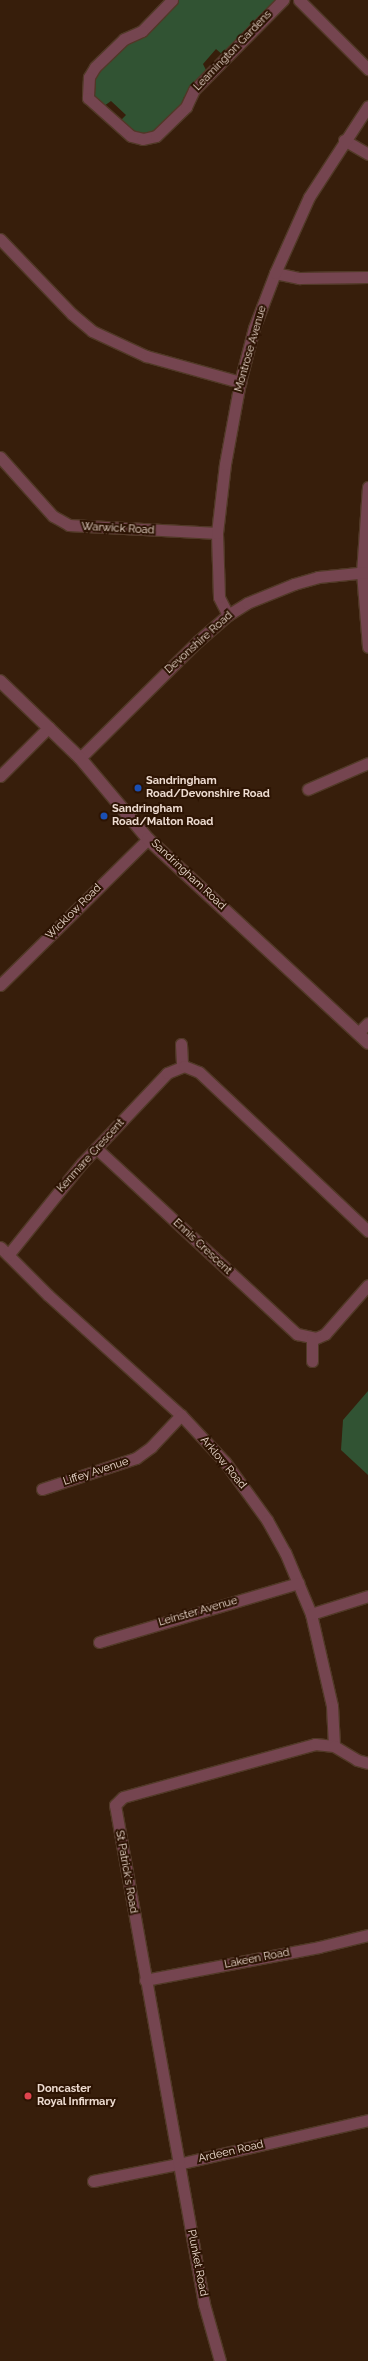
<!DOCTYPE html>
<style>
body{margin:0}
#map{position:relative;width:368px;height:2361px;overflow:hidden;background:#371e0b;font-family:Raleway,sans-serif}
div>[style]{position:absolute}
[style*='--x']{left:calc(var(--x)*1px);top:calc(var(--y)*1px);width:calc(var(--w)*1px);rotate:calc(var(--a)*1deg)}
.green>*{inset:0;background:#315333}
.roads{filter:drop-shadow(1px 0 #513927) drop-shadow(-1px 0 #513927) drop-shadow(0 1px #513927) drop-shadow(0 -1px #513927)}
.minor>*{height:11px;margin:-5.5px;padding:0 5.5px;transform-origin:5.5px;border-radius:5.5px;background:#754550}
.tertiary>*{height:12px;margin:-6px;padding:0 6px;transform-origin:6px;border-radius:6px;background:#754550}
.dots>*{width:11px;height:11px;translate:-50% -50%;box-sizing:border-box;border:2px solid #2d1403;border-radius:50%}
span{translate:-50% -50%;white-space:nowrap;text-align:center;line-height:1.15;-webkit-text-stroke:4px #2d1403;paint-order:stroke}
.street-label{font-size:11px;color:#eedcd1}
.poi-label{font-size:11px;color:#eedcd1;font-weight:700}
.left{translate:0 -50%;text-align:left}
</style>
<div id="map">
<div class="green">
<div style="clip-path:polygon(179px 0,275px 0,223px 55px,216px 49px,203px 64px,206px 70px,184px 97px,180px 106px,157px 129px,143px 135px,128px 131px,120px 121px,126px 115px,111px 101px,104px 106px,94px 99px,93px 84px,97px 73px,128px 43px,146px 34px)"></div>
<div style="clip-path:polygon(368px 1391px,368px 1475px,341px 1450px,343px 1420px)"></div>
</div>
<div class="roads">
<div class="minor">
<div style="--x:172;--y:0;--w:43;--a:134.1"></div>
<div style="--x:142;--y:31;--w:20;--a:156"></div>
<div style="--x:124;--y:39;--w:40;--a:136"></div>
<div style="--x:95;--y:67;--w:12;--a:121"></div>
<div style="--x:89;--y:77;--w:21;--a:93"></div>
<div style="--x:88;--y:98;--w:57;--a:41.5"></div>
<div style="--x:131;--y:136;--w:12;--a:14"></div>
<div style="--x:143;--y:139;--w:13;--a:-13"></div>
<div style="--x:156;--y:136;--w:42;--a:-44"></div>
<div style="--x:186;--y:107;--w:19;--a:-65"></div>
<div style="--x:194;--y:90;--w:127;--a:-45.3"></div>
<div style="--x:299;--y:0;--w:98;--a:45"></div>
<div style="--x:344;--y:140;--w:28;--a:30"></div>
<div style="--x:0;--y:239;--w:104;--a:46.2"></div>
<div style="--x:72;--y:314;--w:26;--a:40"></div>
<div style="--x:92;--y:331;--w:60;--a:24.8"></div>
<div style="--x:146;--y:356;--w:98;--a:15.5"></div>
<div style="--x:275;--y:273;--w:25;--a:12"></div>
<div style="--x:299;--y:278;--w:69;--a:-0.8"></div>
<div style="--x:0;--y:457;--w:79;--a:48.1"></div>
<div style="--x:53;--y:516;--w:18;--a:29"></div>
<div style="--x:69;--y:525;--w:148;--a:3.1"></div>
<div style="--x:368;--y:487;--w:85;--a:94"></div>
<div style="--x:362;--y:572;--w:75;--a:85.4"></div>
<div style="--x:228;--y:615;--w:20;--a:-117"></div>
<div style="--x:219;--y:597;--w:64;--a:-91.8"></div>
<div style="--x:217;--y:533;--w:69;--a:-83.4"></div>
<div style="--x:225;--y:464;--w:83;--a:-79.6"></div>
<div style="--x:240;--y:382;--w:56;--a:-75.5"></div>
<div style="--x:254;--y:328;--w:59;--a:-69.1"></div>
<div style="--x:275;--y:273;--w:83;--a:-65.9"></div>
<div style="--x:309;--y:197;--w:108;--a:-57"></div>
<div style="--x:80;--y:758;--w:166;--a:-44.8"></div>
<div style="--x:198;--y:641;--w:40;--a:-41"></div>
<div style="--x:228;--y:615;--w:22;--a:-32"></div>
<div style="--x:247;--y:603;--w:51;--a:-22"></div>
<div style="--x:294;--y:584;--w:25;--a:-16"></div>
<div style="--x:318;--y:577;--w:50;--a:-5.7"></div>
<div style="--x:0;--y:776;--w:69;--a:-45"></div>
<div style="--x:308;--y:789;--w:65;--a:-23.4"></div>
<div style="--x:0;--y:985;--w:208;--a:-44.6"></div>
<div style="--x:358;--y:1033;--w:14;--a:-45"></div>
<div style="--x:181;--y:1044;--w:22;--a:87"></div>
<div style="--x:96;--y:1148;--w:274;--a:42.8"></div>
<div style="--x:297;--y:1334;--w:19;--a:12"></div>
<div style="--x:316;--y:1338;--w:10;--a:-24"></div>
<div style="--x:325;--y:1334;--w:65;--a:-48.7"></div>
<div style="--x:0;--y:1247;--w:68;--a:45"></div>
<div style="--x:48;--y:1295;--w:179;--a:42.1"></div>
<div style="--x:181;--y:1415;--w:64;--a:46.9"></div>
<div style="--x:225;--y:1462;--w:72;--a:54.1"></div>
<div style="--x:267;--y:1520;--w:37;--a:61"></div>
<div style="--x:285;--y:1552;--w:67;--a:67.2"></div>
<div style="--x:311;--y:1614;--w:94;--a:77.1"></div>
<div style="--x:332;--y:1706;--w:40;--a:87.1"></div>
<div style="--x:8;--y:1255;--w:118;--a:-51.2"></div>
<div style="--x:82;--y:1163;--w:124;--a:-46.6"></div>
<div style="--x:167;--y:1073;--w:18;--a:-22"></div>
<div style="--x:184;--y:1066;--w:16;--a:22"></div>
<div style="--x:199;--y:1072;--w:232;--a:43.3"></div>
<div style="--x:312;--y:1338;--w:23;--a:90"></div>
<div style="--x:42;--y:1489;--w:99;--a:-18.3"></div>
<div style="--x:136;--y:1458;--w:19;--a:-36"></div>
<div style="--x:151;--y:1447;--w:44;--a:-46.8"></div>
<div style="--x:311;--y:1614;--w:60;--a:-17.5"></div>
<div style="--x:99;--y:1642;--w:208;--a:-16.5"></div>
<div style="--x:145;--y:1980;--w:177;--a:-10.7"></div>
<div style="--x:319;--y:1947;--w:50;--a:-13.8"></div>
<div style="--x:93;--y:2181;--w:87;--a:-11.3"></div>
<div style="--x:178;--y:2164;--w:195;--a:-13"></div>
<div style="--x:220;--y:2361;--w:59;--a:-105.7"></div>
<div style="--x:204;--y:2304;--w:507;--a:-100.11"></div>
<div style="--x:115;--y:1805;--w:11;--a:-45"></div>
<div style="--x:123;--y:1797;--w:199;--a:-15.4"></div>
<div style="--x:315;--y:1744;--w:19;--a:6"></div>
<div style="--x:334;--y:1746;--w:27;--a:31"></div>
<div style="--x:357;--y:1760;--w:11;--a:15"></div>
</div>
<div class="tertiary">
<div style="--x:0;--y:681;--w:111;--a:43.9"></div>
<div style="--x:80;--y:758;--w:106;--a:50"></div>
<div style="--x:148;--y:839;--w:300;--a:42.8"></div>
</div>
</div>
<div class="dots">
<div style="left:138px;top:788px;background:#1a4fb4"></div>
<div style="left:104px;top:816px;background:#1a4fb4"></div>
<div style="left:28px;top:2096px;background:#e0444e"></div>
</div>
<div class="street-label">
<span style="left:233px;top:51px;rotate:-46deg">Leamington Gardens</span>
<span style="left:251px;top:349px;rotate:-74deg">Montrose Avenue</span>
<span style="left:118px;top:529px;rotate:3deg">Warwick Road</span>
<span style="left:199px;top:643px;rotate:-42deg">Devonshire Road</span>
<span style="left:188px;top:875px;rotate:43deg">Sandringham Road</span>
<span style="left:74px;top:912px;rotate:-45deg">Wicklow Road</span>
<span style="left:91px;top:1156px;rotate:-48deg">Kenmare Crescent</span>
<span style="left:202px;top:1247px;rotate:43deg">Ennis Crescent</span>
<span style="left:223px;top:1463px;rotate:50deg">Arklow Road</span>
<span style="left:96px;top:1472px;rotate:-18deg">Liffey Avenue</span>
<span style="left:198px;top:1612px;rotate:-16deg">Leinster Avenue</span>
<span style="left:126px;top:1872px;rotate:80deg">St Patrick's Road</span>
<span style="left:257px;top:1959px;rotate:-11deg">Lakeen Road</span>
<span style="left:231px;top:2152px;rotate:-13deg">Ardeen Road</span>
<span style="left:197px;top:2263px;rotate:79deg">Plunket Road</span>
</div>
<div class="poi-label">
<span class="left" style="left:146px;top:788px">Sandringham<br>Road/Devonshire Road</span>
<span class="left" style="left:112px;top:816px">Sandringham<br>Road/Malton Road</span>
<span class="left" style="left:37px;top:2096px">Doncaster<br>Royal Infirmary</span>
</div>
</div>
